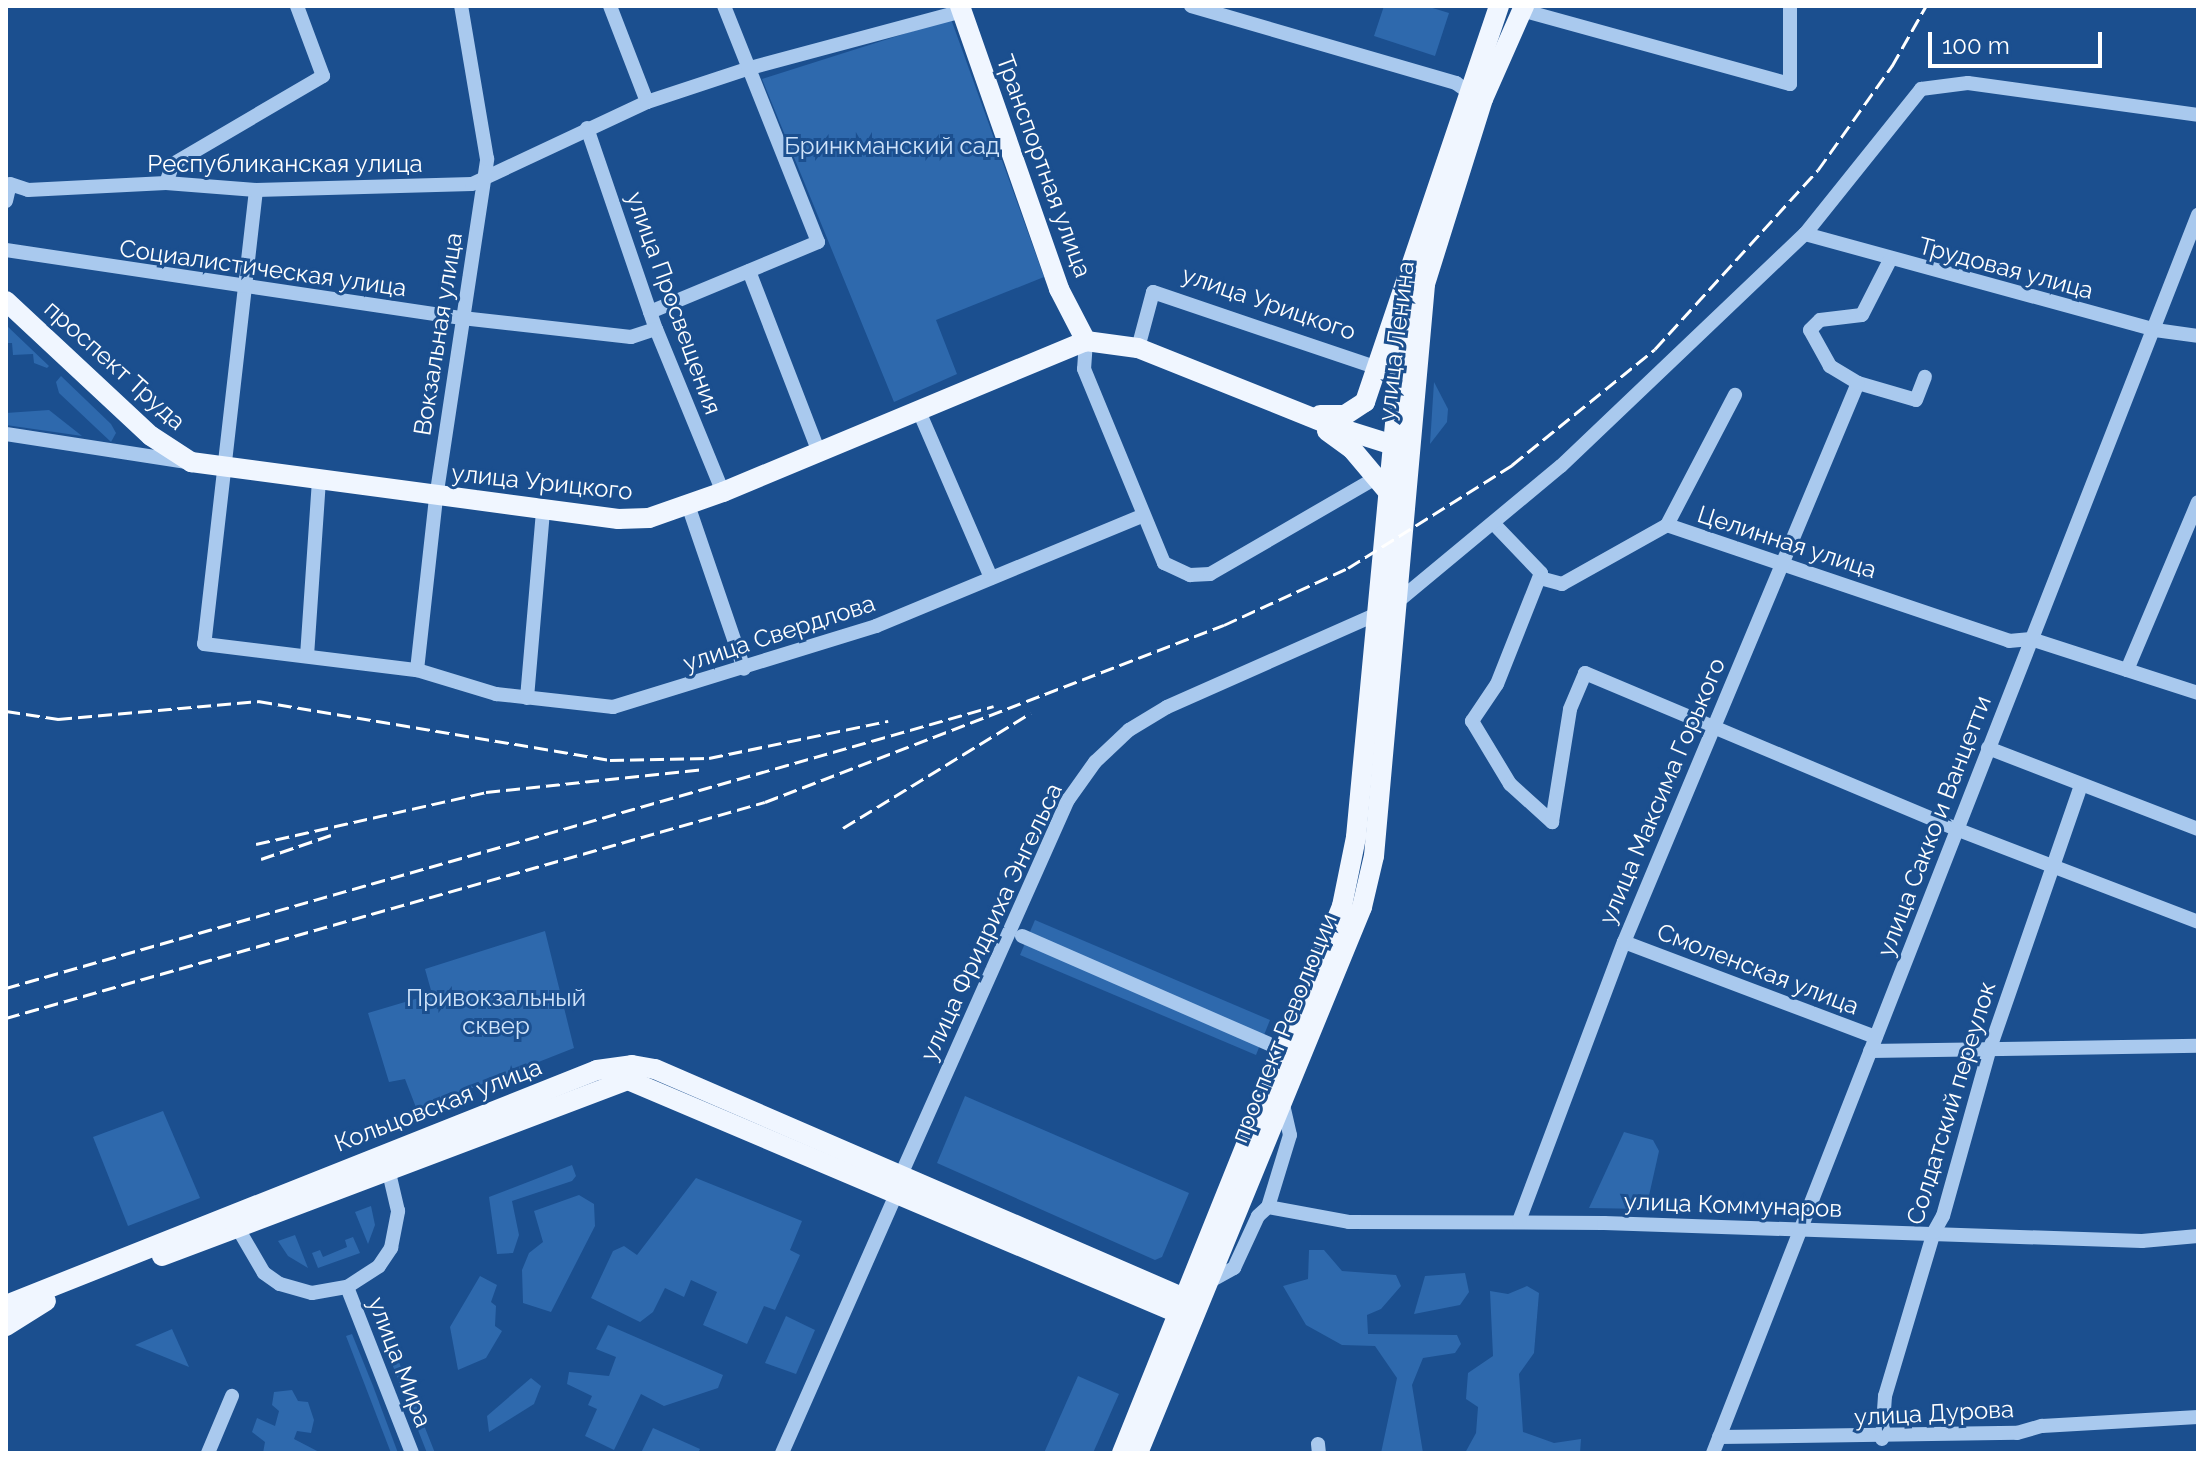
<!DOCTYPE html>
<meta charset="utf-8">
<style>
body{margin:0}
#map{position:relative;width:2204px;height:1459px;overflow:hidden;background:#1b4f8f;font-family:Raleway,sans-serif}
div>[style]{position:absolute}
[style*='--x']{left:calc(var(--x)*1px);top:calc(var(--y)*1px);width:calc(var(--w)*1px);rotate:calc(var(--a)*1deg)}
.green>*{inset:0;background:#2e69ad}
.minor>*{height:14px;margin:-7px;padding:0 7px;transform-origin:7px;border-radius:7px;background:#a9c9ee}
.major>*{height:20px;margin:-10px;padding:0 10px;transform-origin:10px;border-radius:10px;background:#f0f6ff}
.rail>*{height:3px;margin-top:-1.5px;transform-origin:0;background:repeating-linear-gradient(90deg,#fff 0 14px,transparent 0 20px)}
span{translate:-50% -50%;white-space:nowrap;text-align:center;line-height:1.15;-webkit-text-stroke:6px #1b4f8f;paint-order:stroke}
.park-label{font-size:24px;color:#cfe3fa}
.street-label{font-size:24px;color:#fff}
.frame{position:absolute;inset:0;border:8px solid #fff;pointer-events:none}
.scale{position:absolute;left:1928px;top:32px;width:174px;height:36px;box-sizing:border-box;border:4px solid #fff;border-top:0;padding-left:10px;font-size:24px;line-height:28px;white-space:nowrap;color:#fff;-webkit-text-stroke:6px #1b4f8f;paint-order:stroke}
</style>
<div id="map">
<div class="green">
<div style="clip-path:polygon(1384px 6px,1426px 6px,1449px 13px,1435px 56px,1374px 36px)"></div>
<div style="clip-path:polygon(951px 19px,1044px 277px,936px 320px,957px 374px,894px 402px,762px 79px)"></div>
<div style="clip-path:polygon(6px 325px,49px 366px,47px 368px,34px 363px,33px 354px,13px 355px,12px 343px,6px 343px)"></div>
<div style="clip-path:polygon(61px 376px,111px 424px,116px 433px,111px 442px,59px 393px,56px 382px)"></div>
<div style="clip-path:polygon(1434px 382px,1448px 409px,1447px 422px,1430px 444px)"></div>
<div style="clip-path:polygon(49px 410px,82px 436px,6px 425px,6px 413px)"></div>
<div style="clip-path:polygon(1035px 920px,1270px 1020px,1256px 1055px,1020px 955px)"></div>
<div style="clip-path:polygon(545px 931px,574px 1048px,417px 1110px,405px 1079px,389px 1082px,368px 1013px,432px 994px,425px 969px)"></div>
<div style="clip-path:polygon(965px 1096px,1189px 1193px,1162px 1257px,1155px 1260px,937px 1163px)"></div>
<div style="clip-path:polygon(163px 1111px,200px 1198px,128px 1226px,93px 1137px)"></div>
<div style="clip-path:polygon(1624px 1132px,1653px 1140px,1659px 1151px,1646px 1209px,1589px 1208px)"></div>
<div style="clip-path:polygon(572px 1165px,576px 1176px,572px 1181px,512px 1201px,519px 1235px,513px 1253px,497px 1254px,489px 1197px)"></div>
<div style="clip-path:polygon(696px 1178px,802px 1221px,790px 1250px,800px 1255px,775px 1310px,764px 1306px,747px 1344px,703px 1325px,717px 1292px,691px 1280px,684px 1297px,665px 1288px,653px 1312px,640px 1322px,591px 1298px,613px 1251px,624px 1246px,637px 1255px)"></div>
<div style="clip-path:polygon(579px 1195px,594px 1204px,595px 1226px,551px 1312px,523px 1303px,522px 1270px,529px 1253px,543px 1242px,534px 1211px)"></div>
<div style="clip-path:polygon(371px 1206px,375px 1225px,368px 1244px,355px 1212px)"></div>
<div style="clip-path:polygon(295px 1235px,299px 1245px,308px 1268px,288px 1256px,278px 1241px)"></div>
<div style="clip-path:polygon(353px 1237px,360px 1253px,318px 1268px,312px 1253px,320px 1250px,323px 1257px,347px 1247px,345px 1240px)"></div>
<div style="clip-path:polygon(1309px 1250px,1324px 1250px,1342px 1271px,1396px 1275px,1401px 1286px,1381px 1309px,1367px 1315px,1368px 1334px,1457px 1335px,1461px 1344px,1455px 1353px,1423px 1358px,1412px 1385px,1423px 1453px,1381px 1453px,1397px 1378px,1375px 1346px,1342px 1345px,1306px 1325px,1283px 1286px,1308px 1279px)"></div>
<div style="clip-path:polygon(1465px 1273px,1469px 1292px,1460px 1305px,1414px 1314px,1425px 1276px)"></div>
<div style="clip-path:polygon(480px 1276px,497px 1285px,491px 1302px,496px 1306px,495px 1326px,502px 1331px,486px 1358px,458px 1370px,450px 1327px)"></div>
<div style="clip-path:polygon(1527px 1286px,1539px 1293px,1534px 1353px,1519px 1374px,1523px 1432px,1554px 1443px,1581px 1439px,1580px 1453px,1465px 1453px,1476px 1433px,1478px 1407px,1466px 1399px,1468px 1373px,1493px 1356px,1490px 1291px,1508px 1294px)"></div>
<div style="clip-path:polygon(786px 1316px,815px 1330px,796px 1374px,765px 1363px)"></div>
<div style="clip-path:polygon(383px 1321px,404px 1375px,435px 1453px,427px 1453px,376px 1323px)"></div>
<div style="clip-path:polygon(608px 1325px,723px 1375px,718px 1388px,664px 1406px,641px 1394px,614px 1450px,585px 1436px,597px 1409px,588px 1405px,592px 1396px,567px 1384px,569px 1372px,609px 1376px,616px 1357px,596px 1349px)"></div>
<div style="clip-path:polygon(172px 1329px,189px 1367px,135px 1345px)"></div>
<div style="clip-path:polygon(352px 1334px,373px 1386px,398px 1453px,391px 1453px,346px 1336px)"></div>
<div style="clip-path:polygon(1078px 1376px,1119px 1394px,1093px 1453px,1044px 1453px)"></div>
<div style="clip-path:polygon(531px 1378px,541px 1386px,534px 1404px,489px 1432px,487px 1416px)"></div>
<div style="clip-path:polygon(292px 1390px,298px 1401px,308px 1402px,314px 1420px,311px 1433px,297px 1431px,294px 1439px,321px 1453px,263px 1453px,265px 1442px,252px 1432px,257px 1418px,275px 1426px,279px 1411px,272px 1405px,274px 1392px)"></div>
<div style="clip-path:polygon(653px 1428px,700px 1449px,698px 1453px,641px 1453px)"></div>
</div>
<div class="minor">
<div style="--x:610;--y:6;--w:103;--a:68.9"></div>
<div style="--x:1191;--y:6;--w:276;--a:16.2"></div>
<div style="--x:1456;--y:83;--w:24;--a:36"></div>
<div style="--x:1521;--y:10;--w:279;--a:15.4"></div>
<div style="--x:1790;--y:84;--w:78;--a:-90"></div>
<div style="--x:587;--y:128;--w:213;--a:71.1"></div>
<div style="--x:656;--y:329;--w:176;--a:67.7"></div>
<div style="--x:166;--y:183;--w:20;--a:-70"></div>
<div style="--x:173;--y:164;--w:174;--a:-30.4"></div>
<div style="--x:323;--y:76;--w:75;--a:-110.4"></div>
<div style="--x:256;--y:190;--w:457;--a:96.5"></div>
<div style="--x:204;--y:644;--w:215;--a:7"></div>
<div style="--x:417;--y:670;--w:83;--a:16.9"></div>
<div style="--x:496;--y:694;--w:118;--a:6.3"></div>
<div style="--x:613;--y:707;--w:275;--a:-17.1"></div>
<div style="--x:876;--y:626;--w:287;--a:-22.5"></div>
<div style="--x:6;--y:201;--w:17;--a:-77"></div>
<div style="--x:10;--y:184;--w:19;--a:18"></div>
<div style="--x:28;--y:190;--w:138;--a:-2.9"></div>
<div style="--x:166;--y:183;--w:90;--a:4.4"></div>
<div style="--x:256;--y:190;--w:216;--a:-1.6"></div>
<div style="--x:472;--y:184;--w:193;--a:-25.1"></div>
<div style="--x:647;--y:102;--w:108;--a:-18.3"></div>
<div style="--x:750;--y:68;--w:220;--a:-15"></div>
<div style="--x:1805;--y:234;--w:363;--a:15.3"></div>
<div style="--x:2155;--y:330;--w:43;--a:7.9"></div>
<div style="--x:6;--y:250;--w:461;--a:8.5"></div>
<div style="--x:462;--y:318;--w:170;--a:6.4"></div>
<div style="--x:631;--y:337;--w:26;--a:-18"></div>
<div style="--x:749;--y:271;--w:194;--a:68.9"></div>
<div style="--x:650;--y:312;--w:182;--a:-22.6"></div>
<div style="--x:818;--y:242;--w:254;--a:-111.7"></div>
<div style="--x:1086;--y:341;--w:28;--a:94"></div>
<div style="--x:1084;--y:369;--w:210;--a:67.6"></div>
<div style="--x:1164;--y:563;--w:29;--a:25"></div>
<div style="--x:1190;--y:575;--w:20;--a:-3"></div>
<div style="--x:1210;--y:574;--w:190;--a:-30.1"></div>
<div style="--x:1138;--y:348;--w:58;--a:-75"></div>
<div style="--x:1153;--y:292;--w:237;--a:18.7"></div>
<div style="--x:1858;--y:383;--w:60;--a:16.3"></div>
<div style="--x:1916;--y:400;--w:25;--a:-69"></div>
<div style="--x:918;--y:409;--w:184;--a:66.6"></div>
<div style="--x:6;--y:434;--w:183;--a:8.8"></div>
<div style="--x:688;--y:505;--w:173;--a:71.1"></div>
<div style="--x:1494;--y:524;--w:68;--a:46.2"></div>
<div style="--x:1541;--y:573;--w:119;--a:111.6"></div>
<div style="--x:1497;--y:684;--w:45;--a:124"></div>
<div style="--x:1472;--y:721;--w:74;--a:58.9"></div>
<div style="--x:1510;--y:784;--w:57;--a:42.1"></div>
<div style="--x:1552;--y:822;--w:114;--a:-80.9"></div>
<div style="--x:1570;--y:709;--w:39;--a:-67"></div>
<div style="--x:1585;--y:673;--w:402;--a:22.8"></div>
<div style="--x:1956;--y:829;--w:259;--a:21"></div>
<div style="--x:1667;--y:525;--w:147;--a:-62.4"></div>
<div style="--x:1540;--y:578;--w:23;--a:15"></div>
<div style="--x:1562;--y:584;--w:120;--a:-29.3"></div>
<div style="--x:1667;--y:525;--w:361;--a:18.7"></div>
<div style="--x:2009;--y:641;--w:22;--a:-5"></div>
<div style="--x:2031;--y:639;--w:176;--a:17.9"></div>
<div style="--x:1397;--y:602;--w:213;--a:-39.7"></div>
<div style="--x:1561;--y:466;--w:337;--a:-43.6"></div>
<div style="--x:1805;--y:234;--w:186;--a:-51.3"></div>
<div style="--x:1921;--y:89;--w:47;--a:-7.3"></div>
<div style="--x:1968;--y:83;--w:232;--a:7.9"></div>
<div style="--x:307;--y:656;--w:175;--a:-86.1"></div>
<div style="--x:417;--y:670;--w:173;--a:-83.7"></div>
<div style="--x:436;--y:498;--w:343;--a:-81.4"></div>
<div style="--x:487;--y:159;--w:155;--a:-99.6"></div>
<div style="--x:2127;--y:670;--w:182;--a:-67.1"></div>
<div style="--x:527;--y:698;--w:189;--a:-85.1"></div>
<div style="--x:1988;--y:748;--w:225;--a:21.1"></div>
<div style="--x:1022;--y:936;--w:273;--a:23.6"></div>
<div style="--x:1624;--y:942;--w:269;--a:20.7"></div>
<div style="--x:1870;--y:1051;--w:328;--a:-0.9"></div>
<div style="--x:900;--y:1177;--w:413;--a:-66"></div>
<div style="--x:1068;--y:800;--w:47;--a:-54.6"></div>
<div style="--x:1095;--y:762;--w:47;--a:-43.3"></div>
<div style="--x:1129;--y:730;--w:44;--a:-31.2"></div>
<div style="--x:1167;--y:707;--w:230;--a:-23.9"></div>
<div style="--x:1268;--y:1207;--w:82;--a:10.5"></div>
<div style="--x:1349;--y:1222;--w:255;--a:0.2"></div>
<div style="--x:1604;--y:1223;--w:538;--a:1.92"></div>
<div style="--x:2142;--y:1241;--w:56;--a:-5.1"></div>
<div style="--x:233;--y:1220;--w:61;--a:59.7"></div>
<div style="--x:264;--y:1273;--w:19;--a:35"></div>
<div style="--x:280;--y:1284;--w:33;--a:16"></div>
<div style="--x:312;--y:1293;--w:36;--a:-10"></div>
<div style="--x:347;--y:1287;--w:38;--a:-33"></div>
<div style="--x:379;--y:1266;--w:22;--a:-56"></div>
<div style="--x:391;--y:1248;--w:38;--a:-79"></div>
<div style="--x:398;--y:1211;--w:48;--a:-103.2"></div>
<div style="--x:1519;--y:1221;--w:298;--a:-69.4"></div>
<div style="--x:1624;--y:942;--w:606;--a:-67.29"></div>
<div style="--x:1858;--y:383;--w:33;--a:-149"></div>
<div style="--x:1830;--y:366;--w:41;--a:-119.1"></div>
<div style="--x:1810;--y:330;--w:14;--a:-45"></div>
<div style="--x:1820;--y:320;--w:42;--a:-6.8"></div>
<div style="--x:1862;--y:315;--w:62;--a:-63"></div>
<div style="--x:1207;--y:1283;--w:31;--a:-29"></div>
<div style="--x:1234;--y:1268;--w:57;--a:-65.2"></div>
<div style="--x:1258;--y:1216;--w:13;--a:-42"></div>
<div style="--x:1268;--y:1207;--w:75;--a:-73"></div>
<div style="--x:1290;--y:1135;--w:36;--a:-103"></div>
<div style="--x:347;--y:1287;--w:178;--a:68.6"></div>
<div style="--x:1719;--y:1437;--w:298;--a:-0.8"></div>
<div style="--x:2017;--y:1433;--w:26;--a:-16"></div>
<div style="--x:2042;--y:1426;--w:156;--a:-3.3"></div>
<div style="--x:1882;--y:1439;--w:43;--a:-86"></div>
<div style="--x:1885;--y:1396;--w:171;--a:-73.4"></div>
<div style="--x:1934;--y:1232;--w:18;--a:-61"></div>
<div style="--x:1943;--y:1216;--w:171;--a:-74.4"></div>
<div style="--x:1989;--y:1051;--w:281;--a:-70.9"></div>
<div style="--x:1318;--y:1444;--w:9;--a:84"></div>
<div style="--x:208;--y:1453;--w:62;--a:-67.2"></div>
<div style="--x:782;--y:1453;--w:282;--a:-66.2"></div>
<div style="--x:1713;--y:1453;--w:1330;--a:-68.61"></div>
</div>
<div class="major">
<div style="--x:960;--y:6;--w:300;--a:70.7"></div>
<div style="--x:1059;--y:289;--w:59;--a:62.6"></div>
<div style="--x:6;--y:301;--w:198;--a:43"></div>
<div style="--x:151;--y:436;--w:48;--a:33"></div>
<div style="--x:191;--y:462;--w:431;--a:7.6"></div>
<div style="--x:618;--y:519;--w:31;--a:-2"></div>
<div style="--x:649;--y:518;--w:78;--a:-19.4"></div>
<div style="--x:723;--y:492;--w:393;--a:-22.6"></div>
<div style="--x:1086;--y:341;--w:52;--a:7.7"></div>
<div style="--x:1138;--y:348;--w:213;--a:21.8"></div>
<div style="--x:1336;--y:427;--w:77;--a:17.5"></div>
<div style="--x:1320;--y:415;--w:25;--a:0"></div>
<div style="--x:1345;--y:415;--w:24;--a:-33"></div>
<div style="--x:1365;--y:402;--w:418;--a:-71.3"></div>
<div style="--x:1327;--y:431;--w:31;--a:36"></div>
<div style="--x:1352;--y:449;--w:57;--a:49.9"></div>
<div style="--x:162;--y:1256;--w:498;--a:-20.7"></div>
<div style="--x:628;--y:1080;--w:613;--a:22.97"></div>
<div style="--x:6;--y:1305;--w:636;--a:-21.68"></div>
<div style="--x:597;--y:1070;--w:35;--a:-8"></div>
<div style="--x:632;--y:1065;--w:23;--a:10"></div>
<div style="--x:655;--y:1069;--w:592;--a:23.4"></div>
<div style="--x:6;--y:1326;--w:47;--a:-32"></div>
<div style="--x:1122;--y:1453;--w:590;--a:-68.09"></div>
<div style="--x:1342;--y:906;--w:70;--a:-78.5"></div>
<div style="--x:1356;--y:837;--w:553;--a:-84.61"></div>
<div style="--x:1138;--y:1453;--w:590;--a:-67.69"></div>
<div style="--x:1362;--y:907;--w:52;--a:-76.8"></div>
<div style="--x:1374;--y:856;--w:574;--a:-84.9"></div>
<div style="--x:1425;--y:284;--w:194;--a:-72.6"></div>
<div style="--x:1483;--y:99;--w:102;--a:-66.2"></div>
</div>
<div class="rail">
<div style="--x:6;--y:711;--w:53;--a:8.7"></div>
<div style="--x:58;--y:719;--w:201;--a:-5.1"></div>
<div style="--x:258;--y:701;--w:357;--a:9.5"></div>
<div style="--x:610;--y:760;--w:99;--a:-1.2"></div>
<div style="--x:709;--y:758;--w:183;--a:-11.7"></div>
<div style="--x:843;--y:828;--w:220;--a:-31.5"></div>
<div style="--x:256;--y:844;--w:236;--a:-12.7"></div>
<div style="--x:486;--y:792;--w:220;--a:-6"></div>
<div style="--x:261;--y:859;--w:74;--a:-18.9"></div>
<div style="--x:6;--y:988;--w:1027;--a:-15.93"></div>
<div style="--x:6;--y:1018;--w:789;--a:-15.89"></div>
<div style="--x:765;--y:802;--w:492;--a:-21.1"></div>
<div style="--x:1224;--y:625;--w:136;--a:-24.7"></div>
<div style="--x:1348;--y:568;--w:194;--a:-32.1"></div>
<div style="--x:1512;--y:465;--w:184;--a:-39"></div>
<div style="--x:1655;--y:349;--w:242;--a:-47.7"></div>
<div style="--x:1818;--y:170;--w:128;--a:-54.6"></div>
<div style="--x:1892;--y:66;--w:69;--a:-60.5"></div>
</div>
<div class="park-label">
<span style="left:892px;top:146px">Бринкманский сад</span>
<span style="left:496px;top:1012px">Привокзальный<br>сквер</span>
</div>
<div class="street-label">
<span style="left:285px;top:164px">Республиканская улица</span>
<span style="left:1044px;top:166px;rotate:70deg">Транспортная улица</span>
<span style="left:263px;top:268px;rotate:8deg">Социалистическая улица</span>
<span style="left:2006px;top:268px;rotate:15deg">Трудовая улица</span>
<span style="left:674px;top:303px;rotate:70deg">улица Просвещения</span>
<span style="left:1269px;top:303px;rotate:19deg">улица Урицкого</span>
<span style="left:438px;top:334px;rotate:-81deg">Вокзальная улица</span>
<span style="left:1396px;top:341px;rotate:-83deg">улица Ленина</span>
<span style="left:115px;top:365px;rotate:42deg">проспект Труда</span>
<span style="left:542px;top:482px;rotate:6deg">улица Урицкого</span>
<span style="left:1787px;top:542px;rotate:18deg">Целинная улица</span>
<span style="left:779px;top:633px;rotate:-18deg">улица Свердлова</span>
<span style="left:1662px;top:791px;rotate:-67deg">улица Максима Горького</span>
<span style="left:1934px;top:826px;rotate:-69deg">улица Сакко и Ванцетти</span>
<span style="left:991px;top:922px;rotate:-65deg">улица Фридриха Энгельса</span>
<span style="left:1758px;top:969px;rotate:21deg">Смоленская улица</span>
<span style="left:1284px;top:1028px;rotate:-68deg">проспект Революции</span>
<span style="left:1951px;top:1103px;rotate:-73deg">Солдатский переулок</span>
<span style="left:438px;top:1105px;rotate:-21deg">Кольцовская улица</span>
<span style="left:1733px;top:1205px;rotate:2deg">улица Коммунаров</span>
<span style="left:400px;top:1362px;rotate:69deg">улица Мира</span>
<span style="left:1934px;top:1413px;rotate:-3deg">улица Дурова</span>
</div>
<div class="frame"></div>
<div class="scale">100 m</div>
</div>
